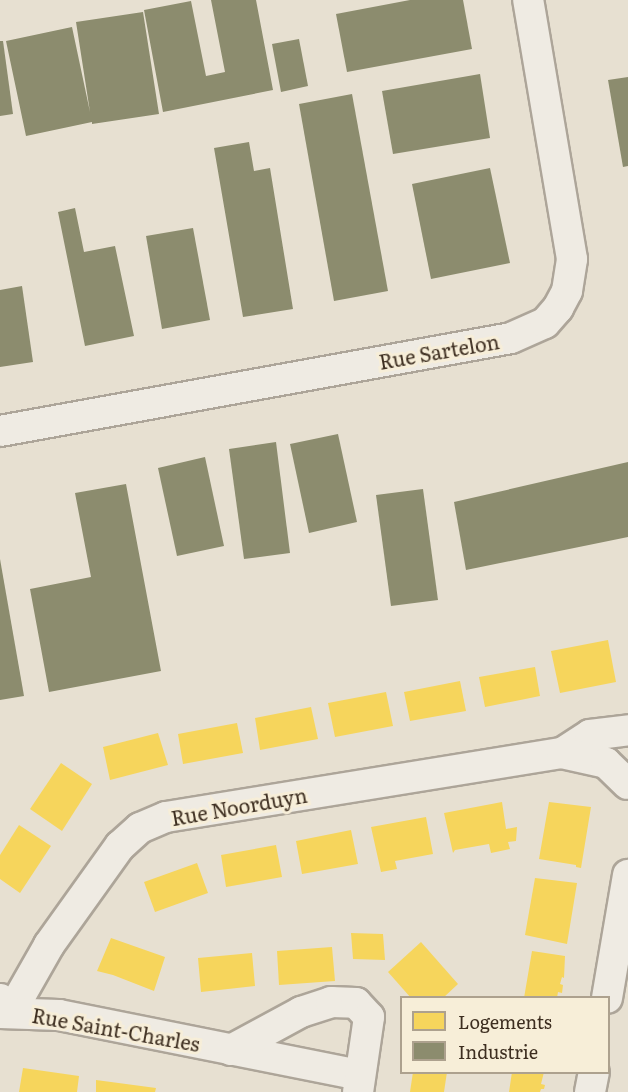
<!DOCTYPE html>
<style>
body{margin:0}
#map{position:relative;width:628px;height:1092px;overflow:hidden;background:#e7e0d1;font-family:Literata,serif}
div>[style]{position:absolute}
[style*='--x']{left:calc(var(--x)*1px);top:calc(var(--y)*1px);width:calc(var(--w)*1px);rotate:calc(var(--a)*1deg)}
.homes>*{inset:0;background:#f6d55c}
.industry>*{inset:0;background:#8c8c6e}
.roads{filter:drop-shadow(2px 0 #ada599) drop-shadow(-2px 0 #ada599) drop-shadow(0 2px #ada599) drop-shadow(0 -2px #ada599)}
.minor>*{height:30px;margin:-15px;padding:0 15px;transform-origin:15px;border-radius:15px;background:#efebe3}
span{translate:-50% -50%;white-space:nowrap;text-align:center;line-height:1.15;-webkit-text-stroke:6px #f7eed8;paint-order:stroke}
.street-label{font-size:20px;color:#3d2e20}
.legend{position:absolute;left:400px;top:996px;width:210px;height:78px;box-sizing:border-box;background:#f7eed8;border:2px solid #ada18e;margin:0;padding:8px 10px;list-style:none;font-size:18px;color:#3d2e20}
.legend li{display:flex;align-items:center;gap:12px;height:30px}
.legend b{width:30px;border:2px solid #ada18e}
</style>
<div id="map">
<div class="homes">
<div style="clip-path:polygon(608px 640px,616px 682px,560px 693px,551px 651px)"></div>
<div style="clip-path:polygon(535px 667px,540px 696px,485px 707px,479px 677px)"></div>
<div style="clip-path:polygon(460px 681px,466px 711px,410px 721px,404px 692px)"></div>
<div style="clip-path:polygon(386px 692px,393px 726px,335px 737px,328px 703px)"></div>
<div style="clip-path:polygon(311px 707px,318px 739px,260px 750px,255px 718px)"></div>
<div style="clip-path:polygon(237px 723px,243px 753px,183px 764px,178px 734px)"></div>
<div style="clip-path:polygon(158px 733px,168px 765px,110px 780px,103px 747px)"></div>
<div style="clip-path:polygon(61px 763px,92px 784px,62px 831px,30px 809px)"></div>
<div style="clip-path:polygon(502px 802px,506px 829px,517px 827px,516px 841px,508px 842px,510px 849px,491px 853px,489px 844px,455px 850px,453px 853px,444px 813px)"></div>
<div style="clip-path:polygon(549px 802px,591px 807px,581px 868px,576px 867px,576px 865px,539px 859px)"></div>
<div style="clip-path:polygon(426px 817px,433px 854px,395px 861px,397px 869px,381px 872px,371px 827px)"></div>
<div style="clip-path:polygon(19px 825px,51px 846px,20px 893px,0 879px,0 855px)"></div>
<div style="clip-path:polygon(351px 830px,358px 864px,302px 874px,296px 841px)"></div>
<div style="clip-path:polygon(276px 845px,282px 877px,226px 887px,221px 855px)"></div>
<div style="clip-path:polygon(197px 863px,208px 893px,155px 912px,144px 882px)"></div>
<div style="clip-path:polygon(535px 878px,577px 883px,567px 944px,525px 935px)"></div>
<div style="clip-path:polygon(351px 933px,383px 934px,385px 960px,353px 959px)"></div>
<div style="clip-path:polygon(111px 938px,165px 957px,154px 991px,113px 975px,97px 971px)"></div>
<div style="clip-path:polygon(421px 942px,458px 984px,443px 998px,411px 998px,388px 972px)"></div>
<div style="clip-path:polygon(332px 947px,335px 981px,279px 985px,277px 951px)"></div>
<div style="clip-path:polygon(532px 951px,565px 956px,564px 978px,562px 977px,560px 984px,563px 985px,562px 993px,558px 992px,557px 998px,524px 998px)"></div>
<div style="clip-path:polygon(252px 953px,255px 986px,201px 992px,198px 958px)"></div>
<div style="clip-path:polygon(23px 1068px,79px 1076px,77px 1092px,19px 1092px)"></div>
<div style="clip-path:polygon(413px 1072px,447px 1072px,444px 1092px,410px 1092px)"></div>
<div style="clip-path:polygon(512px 1072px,544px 1072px,541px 1084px,545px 1085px,544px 1089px,541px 1089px,540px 1092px,509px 1092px)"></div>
<div style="clip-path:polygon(96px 1080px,156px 1088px,155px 1092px,96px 1092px)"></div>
</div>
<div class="industry">
<div style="clip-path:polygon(211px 0,256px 0,273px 90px,163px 112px,144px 10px,191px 1px,206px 76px,225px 72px)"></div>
<div style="clip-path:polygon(410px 0,463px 0,472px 49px,347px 72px,336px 14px)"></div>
<div style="clip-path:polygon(143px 12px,159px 114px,92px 124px,92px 122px,26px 136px,6px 41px,72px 27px,90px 112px,76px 22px)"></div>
<div style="clip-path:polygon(299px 39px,308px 86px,281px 92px,272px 44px)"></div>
<div style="clip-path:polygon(0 41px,3px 41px,13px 114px,0 116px)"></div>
<div style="clip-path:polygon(480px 74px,490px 138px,393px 154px,382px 91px)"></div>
<div style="clip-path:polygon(628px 77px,628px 166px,623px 167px,608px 80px)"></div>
<div style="clip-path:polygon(352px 94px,388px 291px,334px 301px,299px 104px)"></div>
<div style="clip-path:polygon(249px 142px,254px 171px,270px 168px,293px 309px,243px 317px,214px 148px)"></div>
<div style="clip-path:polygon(490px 168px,510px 263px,431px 279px,412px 184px)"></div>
<div style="clip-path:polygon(75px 208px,84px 252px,115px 246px,134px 336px,85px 346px,58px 212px)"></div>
<div style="clip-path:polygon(193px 228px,210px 320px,162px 329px,146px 236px)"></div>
<div style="clip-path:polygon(22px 286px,33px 362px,0 367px,0 290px)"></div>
<div style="clip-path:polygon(338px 434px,357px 522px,309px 533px,290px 444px)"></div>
<div style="clip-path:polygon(276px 442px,290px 553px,244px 559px,229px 449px)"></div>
<div style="clip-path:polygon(205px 457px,224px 546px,177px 556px,158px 468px)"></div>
<div style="clip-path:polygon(628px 462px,628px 537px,466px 570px,454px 502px)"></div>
<div style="clip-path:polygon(126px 484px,161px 671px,49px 692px,30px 589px,91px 577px,75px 493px)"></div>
<div style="clip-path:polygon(423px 489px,438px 600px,391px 606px,376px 495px)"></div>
<div style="clip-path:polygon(0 559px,24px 696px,0 700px)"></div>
</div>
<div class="roads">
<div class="minor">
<div style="--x:0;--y:431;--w:519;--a:-10.31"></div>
<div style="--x:511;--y:338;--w:37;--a:-24"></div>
<div style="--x:545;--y:323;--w:20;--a:-49"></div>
<div style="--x:558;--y:308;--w:19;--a:-62"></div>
<div style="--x:567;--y:291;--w:32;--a:-81"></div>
<div style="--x:572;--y:259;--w:263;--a:-99.6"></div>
<div style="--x:562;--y:753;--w:33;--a:-33"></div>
<div style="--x:590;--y:735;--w:38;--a:-7"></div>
<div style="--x:607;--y:998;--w:125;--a:-80.3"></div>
<div style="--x:0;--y:999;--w:17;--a:50"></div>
<div style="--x:11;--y:1012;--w:77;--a:-60.4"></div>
<div style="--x:49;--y:945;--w:122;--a:-54.4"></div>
<div style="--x:120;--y:846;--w:27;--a:-42"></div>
<div style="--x:140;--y:828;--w:28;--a:-23"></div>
<div style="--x:166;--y:817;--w:401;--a:-9.2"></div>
<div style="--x:562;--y:753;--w:45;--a:12.8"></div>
<div style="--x:606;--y:763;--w:30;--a:44"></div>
<div style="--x:0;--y:1013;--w:59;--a:1.9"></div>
<div style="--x:59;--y:1015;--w:307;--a:11.3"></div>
<div style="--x:231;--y:1050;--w:80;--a:-28.5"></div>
<div style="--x:301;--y:1012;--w:32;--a:-18"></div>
<div style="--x:331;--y:1002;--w:25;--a:2"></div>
<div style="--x:356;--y:1003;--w:19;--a:47"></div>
<div style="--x:369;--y:1017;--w:76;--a:98.3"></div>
<div style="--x:590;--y:1092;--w:20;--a:-79"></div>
</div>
</div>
<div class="street-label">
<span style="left:439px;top:351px;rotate:-10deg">Rue Sartelon</span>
<span style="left:239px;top:806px;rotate:-10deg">Rue Noorduyn</span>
<span style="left:116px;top:1029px;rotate:10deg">Rue Saint-Charles</span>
</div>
<ul class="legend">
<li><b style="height:16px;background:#f6d55c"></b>Logements</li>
<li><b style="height:16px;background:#8c8c6e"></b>Industrie</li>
</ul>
</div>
